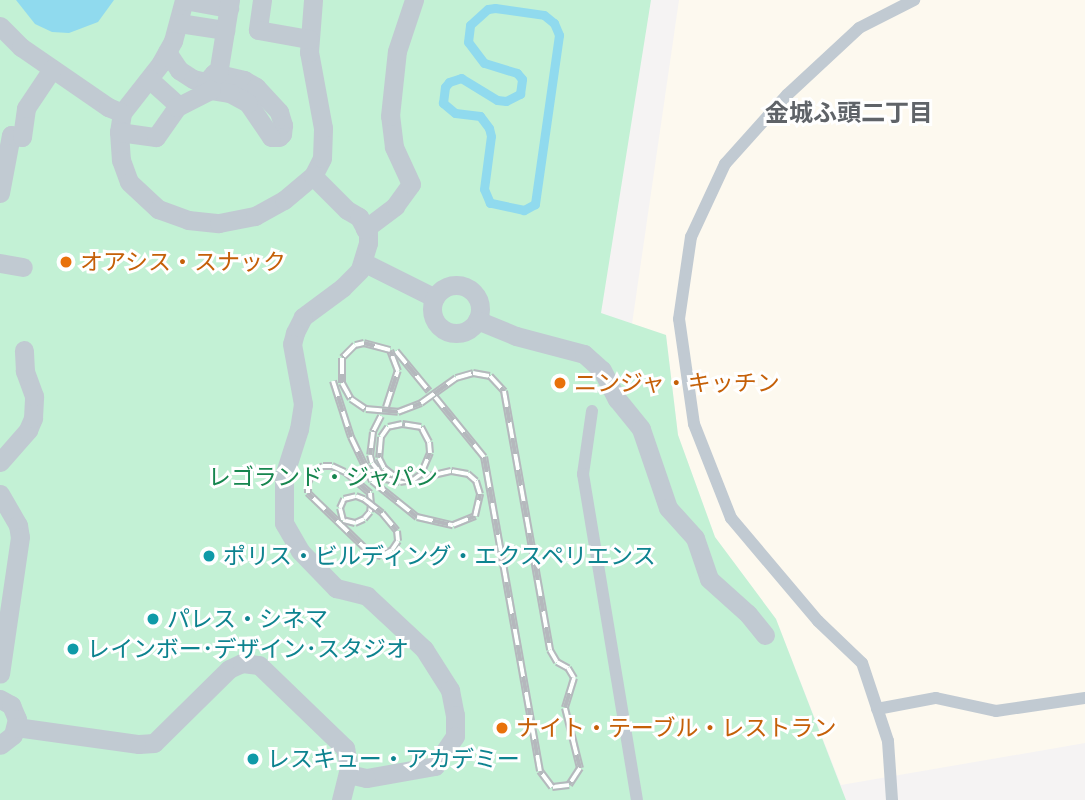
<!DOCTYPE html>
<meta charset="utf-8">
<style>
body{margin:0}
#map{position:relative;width:1085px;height:800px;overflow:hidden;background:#f5f3f3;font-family:"Archivo Narrow","Noto Sans JP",sans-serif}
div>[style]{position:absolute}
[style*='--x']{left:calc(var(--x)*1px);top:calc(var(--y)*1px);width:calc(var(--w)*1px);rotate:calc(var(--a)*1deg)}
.commercial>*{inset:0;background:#fdf9ef}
.green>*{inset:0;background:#c3f1d5}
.water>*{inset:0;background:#90daee}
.stream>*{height:9px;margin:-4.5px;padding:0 4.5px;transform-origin:4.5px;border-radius:4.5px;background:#90daee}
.service>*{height:12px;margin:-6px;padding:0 6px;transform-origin:6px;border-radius:6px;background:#c1cad2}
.pedestrian>*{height:19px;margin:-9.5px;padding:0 9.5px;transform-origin:9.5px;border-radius:9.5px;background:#c1cad2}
.pedestrian>.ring{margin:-9.5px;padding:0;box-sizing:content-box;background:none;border:19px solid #c1cad2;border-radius:50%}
.rail>*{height:8px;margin-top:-4px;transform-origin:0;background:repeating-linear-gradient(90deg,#fff 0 16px,#b5b8bd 0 32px);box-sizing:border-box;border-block:2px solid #b5b8bd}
.dots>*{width:19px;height:19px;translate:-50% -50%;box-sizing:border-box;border:4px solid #fff;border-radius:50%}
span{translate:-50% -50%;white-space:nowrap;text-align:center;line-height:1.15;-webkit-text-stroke:6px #fff;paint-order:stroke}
.food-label{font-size:23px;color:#c56008}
.left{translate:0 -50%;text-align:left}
.park-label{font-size:23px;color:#17864f}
.culture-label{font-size:23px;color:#0d838f}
.neighbourhood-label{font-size:24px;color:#5f6368;font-weight:700}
</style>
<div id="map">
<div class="commercial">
<div style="clip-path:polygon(679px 0,1085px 0,1085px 743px,841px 785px,776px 619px,715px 537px,678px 435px,666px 335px,632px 324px)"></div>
</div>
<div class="green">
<div style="clip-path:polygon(0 0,651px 0,601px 313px,666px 335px,678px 435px,715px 537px,776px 619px,846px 800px,0 800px)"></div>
</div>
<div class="water">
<div style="clip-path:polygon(16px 0,114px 0,98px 22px,69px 33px,52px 32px,35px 24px)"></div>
</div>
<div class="stream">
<div style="--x:495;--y:8;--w:49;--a:8.1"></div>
<div style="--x:544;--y:15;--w:13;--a:39"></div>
<div style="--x:554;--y:23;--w:13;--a:67"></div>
<div style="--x:559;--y:35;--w:171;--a:98.1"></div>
<div style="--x:535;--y:204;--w:13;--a:151"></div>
<div style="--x:524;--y:210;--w:35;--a:-168"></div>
<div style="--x:490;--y:203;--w:15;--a:-113"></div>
<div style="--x:484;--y:189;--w:53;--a:-82.5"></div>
<div style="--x:491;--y:136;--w:8;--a:-104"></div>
<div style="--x:489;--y:128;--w:15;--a:-127"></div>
<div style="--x:480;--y:116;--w:25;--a:-173"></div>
<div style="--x:455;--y:113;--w:16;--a:-140"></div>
<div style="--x:443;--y:103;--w:16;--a:-83"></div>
<div style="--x:445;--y:87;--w:6;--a:-51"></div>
<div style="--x:449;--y:82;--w:13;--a:-18"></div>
<div style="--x:461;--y:78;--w:42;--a:31.4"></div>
<div style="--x:497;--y:100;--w:9;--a:6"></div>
<div style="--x:506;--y:101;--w:16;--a:-27"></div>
<div style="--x:520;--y:94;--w:15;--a:-82"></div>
<div style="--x:522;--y:79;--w:8;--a:-130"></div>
<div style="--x:517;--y:73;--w:34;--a:-163"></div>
<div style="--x:484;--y:63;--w:26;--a:-127"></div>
<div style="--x:468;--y:42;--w:17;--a:-83"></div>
<div style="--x:470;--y:25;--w:24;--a:-42"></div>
<div style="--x:488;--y:9;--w:7;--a:-8"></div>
</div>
<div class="service">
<div style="--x:592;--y:411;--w:64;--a:98.1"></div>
<div style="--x:583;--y:474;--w:330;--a:80.6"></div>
<div style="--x:877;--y:709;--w:60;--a:-10.6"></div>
<div style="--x:936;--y:698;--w:61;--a:12.2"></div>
<div style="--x:996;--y:711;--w:90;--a:-8.3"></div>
<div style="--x:892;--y:800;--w:59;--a:-93.9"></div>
<div style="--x:888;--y:741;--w:82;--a:-108.4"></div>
<div style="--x:862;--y:663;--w:61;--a:-136.3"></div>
<div style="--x:818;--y:621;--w:135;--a:-130.2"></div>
<div style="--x:731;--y:518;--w:101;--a:-111.5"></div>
<div style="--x:694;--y:424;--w:106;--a:-98.1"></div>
<div style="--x:679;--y:319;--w:83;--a:-81.7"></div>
<div style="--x:691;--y:237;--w:81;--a:-65"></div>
<div style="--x:725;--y:164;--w:93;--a:-48.1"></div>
<div style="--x:787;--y:95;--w:98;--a:-42.9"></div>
<div style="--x:859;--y:28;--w:62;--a:-27"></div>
</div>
<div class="pedestrian">
<div style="--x:184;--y:0;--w:42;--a:105"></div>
<div style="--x:173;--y:41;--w:25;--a:119"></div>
<div style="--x:161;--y:63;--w:63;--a:128"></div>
<div style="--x:122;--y:113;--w:19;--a:99"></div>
<div style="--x:119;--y:132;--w:28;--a:86"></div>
<div style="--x:121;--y:160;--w:23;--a:70"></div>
<div style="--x:129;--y:182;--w:40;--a:43"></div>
<div style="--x:158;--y:209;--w:32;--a:20"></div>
<div style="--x:188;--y:220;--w:31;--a:6"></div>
<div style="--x:219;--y:223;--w:37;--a:-11"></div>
<div style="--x:255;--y:216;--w:33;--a:-29"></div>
<div style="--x:284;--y:200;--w:38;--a:-40"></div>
<div style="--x:313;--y:176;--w:20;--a:-63"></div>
<div style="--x:322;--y:158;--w:30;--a:-88"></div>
<div style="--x:323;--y:128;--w:77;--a:-100.4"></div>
<div style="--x:309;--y:52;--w:52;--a:-85.6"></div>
<div style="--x:184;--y:0;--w:46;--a:10.1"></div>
<div style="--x:262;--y:0;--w:30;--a:98"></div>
<div style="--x:258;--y:30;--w:52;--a:10"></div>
<div style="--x:179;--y:23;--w:47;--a:8.7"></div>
<div style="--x:0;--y:26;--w:30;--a:45"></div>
<div style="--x:21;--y:47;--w:106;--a:34.6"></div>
<div style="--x:108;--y:107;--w:15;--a:23"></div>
<div style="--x:167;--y:52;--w:22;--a:56"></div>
<div style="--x:179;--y:70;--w:17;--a:33"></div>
<div style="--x:193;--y:79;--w:13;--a:13"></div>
<div style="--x:206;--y:82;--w:12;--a:-48"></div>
<div style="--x:214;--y:73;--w:31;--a:13"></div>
<div style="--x:244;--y:80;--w:14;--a:30"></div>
<div style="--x:256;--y:87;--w:34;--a:47"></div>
<div style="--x:279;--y:112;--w:14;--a:73"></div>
<div style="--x:283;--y:125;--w:9;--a:96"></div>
<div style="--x:282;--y:134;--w:4;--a:135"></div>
<div style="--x:279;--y:137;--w:8;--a:180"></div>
<div style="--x:271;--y:137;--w:41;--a:-124.1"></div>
<div style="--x:248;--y:103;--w:21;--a:-151"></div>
<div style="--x:230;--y:93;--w:19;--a:-171"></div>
<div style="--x:211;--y:90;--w:9;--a:-122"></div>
<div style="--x:218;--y:74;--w:75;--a:-80.8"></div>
<div style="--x:149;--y:79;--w:40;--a:42"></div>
<div style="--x:119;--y:132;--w:37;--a:8"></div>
<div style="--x:156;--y:137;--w:37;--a:-55"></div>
<div style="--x:177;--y:107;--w:38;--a:-27"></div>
<div style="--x:313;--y:176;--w:48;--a:45"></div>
<div style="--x:347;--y:210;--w:14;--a:30"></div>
<div style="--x:359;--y:217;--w:19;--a:62"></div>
<div style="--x:368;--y:234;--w:9;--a:90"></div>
<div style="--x:368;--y:243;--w:28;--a:107"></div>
<div style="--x:360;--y:270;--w:25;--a:135"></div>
<div style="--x:342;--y:288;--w:49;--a:143.4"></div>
<div style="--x:303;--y:317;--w:18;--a:117"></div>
<div style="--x:295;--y:333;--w:11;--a:105"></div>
<div style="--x:292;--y:344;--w:61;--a:79.6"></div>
<div style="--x:303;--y:404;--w:25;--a:99"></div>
<div style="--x:299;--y:429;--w:49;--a:107.7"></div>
<div style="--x:284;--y:476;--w:47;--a:90"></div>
<div style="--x:284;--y:523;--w:32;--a:60"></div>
<div style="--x:300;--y:551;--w:52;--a:45.8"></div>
<div style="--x:336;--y:588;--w:32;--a:14"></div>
<div style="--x:367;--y:596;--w:78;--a:42.9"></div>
<div style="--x:424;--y:649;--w:49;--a:57.6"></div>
<div style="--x:450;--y:690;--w:25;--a:79"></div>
<div style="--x:455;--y:715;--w:21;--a:90"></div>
<div style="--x:455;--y:736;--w:36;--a:124"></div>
<div style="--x:435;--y:766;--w:70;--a:170.1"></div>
<div style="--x:366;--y:778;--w:18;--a:-167"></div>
<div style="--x:0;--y:193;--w:59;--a:-79.3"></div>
<div style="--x:11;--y:135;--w:11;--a:10"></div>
<div style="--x:22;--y:137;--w:29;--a:-82"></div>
<div style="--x:26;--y:108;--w:47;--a:-56.3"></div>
<div style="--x:365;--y:229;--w:38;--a:-37"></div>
<div style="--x:395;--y:206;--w:27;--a:-54"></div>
<div style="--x:411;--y:184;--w:41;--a:-114.7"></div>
<div style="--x:394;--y:147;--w:31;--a:-97"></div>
<div style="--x:390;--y:116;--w:65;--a:-83.9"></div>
<div style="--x:397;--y:51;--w:54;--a:-71.6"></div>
<div style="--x:363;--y:262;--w:80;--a:26.6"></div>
<div style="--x:0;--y:263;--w:23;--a:10"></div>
<div class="ring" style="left:432px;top:285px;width:29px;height:29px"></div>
<div style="--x:477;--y:320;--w:42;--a:22.3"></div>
<div style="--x:516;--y:336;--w:70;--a:14.8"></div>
<div style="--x:584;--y:354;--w:24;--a:42"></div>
<div style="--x:602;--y:370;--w:33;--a:63"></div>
<div style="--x:617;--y:399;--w:38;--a:51"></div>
<div style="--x:641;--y:429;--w:83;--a:71.1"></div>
<div style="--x:668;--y:508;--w:40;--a:48"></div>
<div style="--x:695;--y:538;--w:43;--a:71.1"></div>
<div style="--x:709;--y:579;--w:52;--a:41.9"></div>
<div style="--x:748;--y:614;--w:27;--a:51"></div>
<div style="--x:0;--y:462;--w:43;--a:-48.8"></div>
<div style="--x:28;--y:430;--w:13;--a:-67"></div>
<div style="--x:33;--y:418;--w:22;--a:-87"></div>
<div style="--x:34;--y:396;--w:27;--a:-110"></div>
<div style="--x:25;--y:371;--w:21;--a:-93"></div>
<div style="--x:0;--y:494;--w:36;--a:60"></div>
<div style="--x:18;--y:525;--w:12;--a:81"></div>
<div style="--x:20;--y:537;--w:138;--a:98.3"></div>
<div style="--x:0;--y:699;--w:13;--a:29"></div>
<div style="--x:11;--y:705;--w:15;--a:67"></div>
<div style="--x:17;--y:719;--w:16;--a:104"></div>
<div style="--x:13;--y:735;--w:16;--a:142"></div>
<div style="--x:16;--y:727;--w:124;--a:7.9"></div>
<div style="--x:139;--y:744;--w:15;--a:-4"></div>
<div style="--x:154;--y:743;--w:105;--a:-44.6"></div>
<div style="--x:229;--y:669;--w:14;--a:-25"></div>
<div style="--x:242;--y:663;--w:17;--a:7"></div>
<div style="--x:259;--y:665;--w:120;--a:44"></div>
<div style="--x:345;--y:748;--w:20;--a:79"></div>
<div style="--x:349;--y:768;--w:33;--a:104"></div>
</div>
<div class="rail">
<div style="--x:396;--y:351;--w:52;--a:50.5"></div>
<div style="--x:333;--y:381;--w:59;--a:72.2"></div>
<div style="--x:351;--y:437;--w:49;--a:64.5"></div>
<div style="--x:372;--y:481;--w:58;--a:38.7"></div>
<div style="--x:417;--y:517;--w:37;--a:13"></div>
<div style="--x:453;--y:525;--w:24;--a:-22"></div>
<div style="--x:475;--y:516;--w:23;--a:-77"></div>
<div style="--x:480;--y:494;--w:14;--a:-107"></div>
<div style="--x:476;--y:481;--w:11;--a:-139"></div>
<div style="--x:468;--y:474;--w:17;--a:-170"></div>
<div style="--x:451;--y:471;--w:27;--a:167"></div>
<div style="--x:386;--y:407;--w:38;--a:-72"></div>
<div style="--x:398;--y:371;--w:22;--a:-111"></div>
<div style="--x:390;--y:350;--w:27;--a:-165"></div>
<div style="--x:364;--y:343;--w:9;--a:167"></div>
<div style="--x:355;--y:345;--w:18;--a:135"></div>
<div style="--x:342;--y:358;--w:25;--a:90"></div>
<div style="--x:342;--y:383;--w:18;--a:61"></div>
<div style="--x:351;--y:399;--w:18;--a:34"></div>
<div style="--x:366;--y:409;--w:32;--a:5"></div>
<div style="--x:398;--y:412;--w:25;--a:-21"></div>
<div style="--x:421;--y:403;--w:43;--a:-35.5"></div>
<div style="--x:456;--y:378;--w:18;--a:-16"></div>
<div style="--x:473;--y:373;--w:17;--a:10"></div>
<div style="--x:490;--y:376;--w:21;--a:47"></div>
<div style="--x:504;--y:391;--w:263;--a:79.9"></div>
<div style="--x:550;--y:650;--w:14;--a:60"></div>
<div style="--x:557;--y:662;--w:13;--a:29"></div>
<div style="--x:568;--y:668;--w:12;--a:59"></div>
<div style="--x:574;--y:678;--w:31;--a:107"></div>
<div style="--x:565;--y:708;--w:62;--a:76"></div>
<div style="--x:580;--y:768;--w:20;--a:123"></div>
<div style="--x:569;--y:785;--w:17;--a:173"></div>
<div style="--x:552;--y:787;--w:20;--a:-127"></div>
<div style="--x:540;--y:771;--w:319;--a:-100.1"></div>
<div style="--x:484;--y:457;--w:77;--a:-129.2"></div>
<div style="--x:381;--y:416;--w:18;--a:117"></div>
<div style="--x:373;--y:432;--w:23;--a:97"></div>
<div style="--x:370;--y:455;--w:8;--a:76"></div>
<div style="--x:372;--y:463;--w:21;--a:51"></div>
<div style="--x:385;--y:479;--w:15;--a:11"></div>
<div style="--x:400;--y:482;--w:13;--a:-9"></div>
<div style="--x:413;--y:480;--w:10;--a:-37"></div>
<div style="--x:421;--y:474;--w:23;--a:-67"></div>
<div style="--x:430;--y:453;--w:11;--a:-95"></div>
<div style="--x:429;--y:442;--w:17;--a:-118"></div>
<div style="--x:421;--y:427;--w:19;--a:-171"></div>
<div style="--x:402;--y:424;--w:14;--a:168"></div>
<div style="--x:388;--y:427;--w:12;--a:125"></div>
<div style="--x:381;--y:437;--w:21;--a:95"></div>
<div style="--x:379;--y:458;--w:11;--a:63"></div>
<div style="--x:384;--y:468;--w:11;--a:38"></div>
<div style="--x:393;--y:475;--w:16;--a:11"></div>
<div style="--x:397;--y:531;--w:10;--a:84"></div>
<div style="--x:398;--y:541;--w:11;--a:124"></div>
<div style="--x:392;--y:550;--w:13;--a:151"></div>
<div style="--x:381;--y:556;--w:10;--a:-169"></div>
<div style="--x:371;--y:554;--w:88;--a:-135.9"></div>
<div style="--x:308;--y:493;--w:10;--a:-90"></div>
<div style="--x:308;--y:483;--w:12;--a:-66"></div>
<div style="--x:313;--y:472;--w:12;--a:-31"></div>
<div style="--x:323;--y:466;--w:9;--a:0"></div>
<div style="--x:332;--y:466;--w:14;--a:25"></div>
<div style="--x:345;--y:472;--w:33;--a:40"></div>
<div style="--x:370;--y:493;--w:11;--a:85"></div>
<div style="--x:371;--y:504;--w:8;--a:97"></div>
<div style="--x:370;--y:512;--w:9;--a:131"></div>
<div style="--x:364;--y:519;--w:10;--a:156"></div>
<div style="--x:355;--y:523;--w:12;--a:-166"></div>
<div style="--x:343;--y:520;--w:12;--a:-104"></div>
<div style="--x:340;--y:508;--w:10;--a:-66"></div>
<div style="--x:344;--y:499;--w:12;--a:-14"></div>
<div style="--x:356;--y:496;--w:9;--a:21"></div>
<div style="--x:364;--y:499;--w:23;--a:38"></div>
<div style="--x:382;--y:513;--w:23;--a:50"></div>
</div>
<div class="dots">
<div style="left:66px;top:262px;background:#e8710a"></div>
<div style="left:560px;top:383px;background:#e8710a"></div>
<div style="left:209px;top:556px;background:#0f9aa8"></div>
<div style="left:153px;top:619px;background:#0f9aa8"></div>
<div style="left:73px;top:649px;background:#0f9aa8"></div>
<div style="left:502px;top:728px;background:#e8710a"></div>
<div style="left:253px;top:759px;background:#0f9aa8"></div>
</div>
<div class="food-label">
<span class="left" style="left:80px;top:262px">オアシス・スナック</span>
<span class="left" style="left:574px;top:383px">ニンジャ・キッチン</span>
<span class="left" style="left:516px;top:728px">ナイト・テーブル・レストラン</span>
</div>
<div class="park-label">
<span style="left:323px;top:477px">レゴランド・ジャパン</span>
</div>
<div class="culture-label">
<span class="left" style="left:223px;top:556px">ポリス・ビルディング・エクスペリエンス</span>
<span class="left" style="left:167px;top:619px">パレス・シネマ</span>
<span class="left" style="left:87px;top:649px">レインボー･デザイン･スタジオ</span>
<span class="left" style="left:267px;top:759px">レスキュー・アカデミー</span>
</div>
<div class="neighbourhood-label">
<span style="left:849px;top:113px">金城ふ頭二丁目</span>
</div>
</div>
